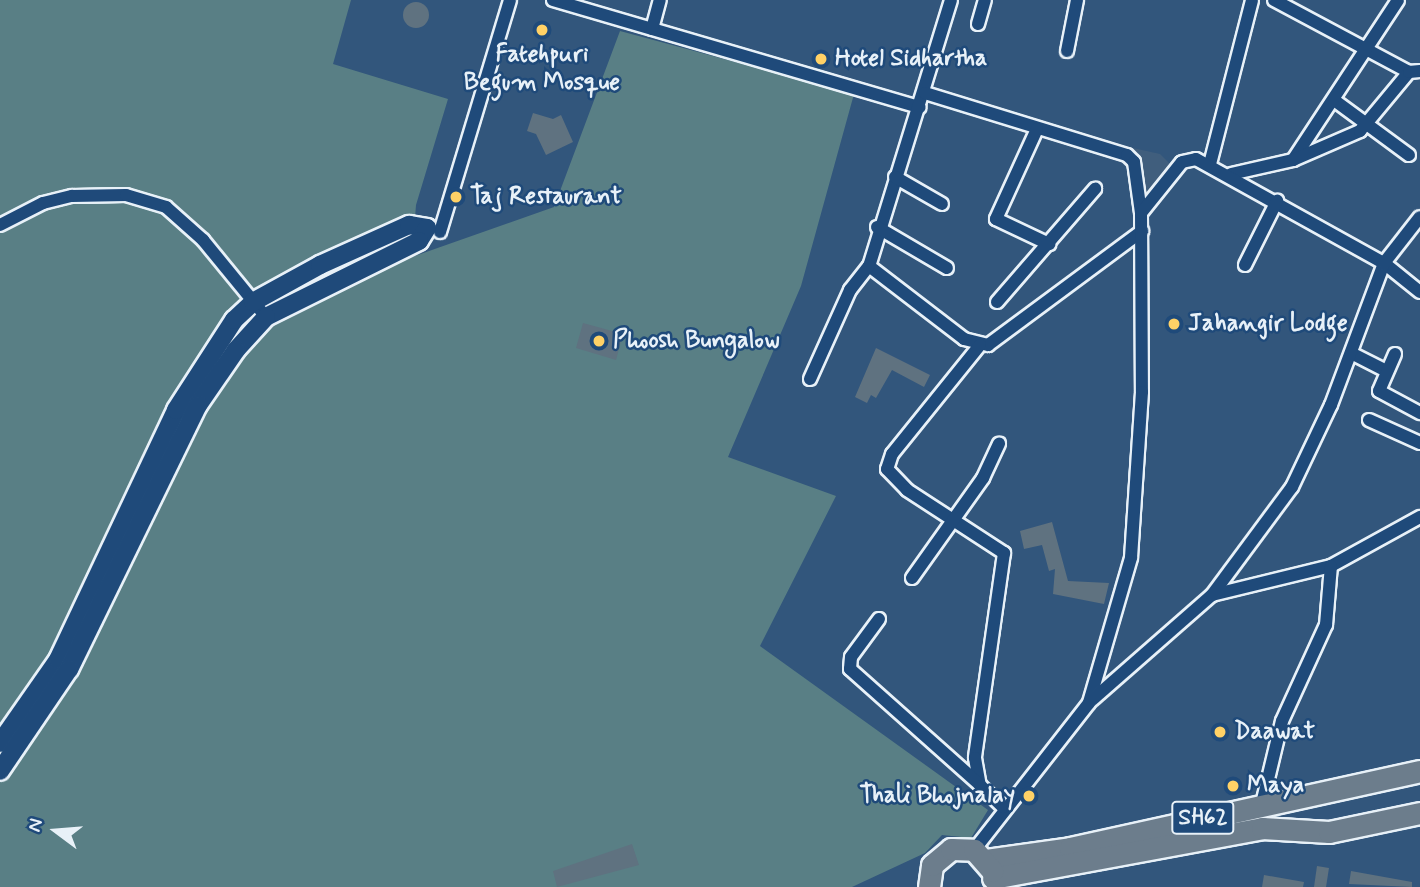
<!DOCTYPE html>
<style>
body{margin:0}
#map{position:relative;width:1420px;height:887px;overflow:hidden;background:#32567c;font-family:Mynerve,sans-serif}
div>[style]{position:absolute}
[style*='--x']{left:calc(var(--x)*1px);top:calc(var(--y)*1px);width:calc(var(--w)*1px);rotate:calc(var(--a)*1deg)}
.built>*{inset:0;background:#405e7d}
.green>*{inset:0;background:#597f85}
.building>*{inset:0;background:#5f7280}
.round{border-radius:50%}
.roads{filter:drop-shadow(2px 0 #e8f1f8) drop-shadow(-2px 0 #e8f1f8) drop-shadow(0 2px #e8f1f8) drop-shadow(0 -2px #e8f1f8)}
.street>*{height:12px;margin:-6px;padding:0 6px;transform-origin:6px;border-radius:6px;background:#1f4a7a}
.secondary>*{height:18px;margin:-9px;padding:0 9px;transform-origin:9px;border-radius:9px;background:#1f4a7a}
.primary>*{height:21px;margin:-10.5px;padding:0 10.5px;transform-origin:10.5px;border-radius:10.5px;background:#6c7d8c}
.dots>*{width:19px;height:19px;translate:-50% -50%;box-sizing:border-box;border:4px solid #1f4a7a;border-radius:50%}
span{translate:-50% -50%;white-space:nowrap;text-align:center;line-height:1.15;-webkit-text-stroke:5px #1f4a7a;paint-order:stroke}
.shield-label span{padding:2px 5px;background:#1f4a7a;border:2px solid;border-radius:5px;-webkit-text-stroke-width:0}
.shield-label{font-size:23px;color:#e8f1f8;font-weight:700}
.poi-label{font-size:24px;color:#e8f1f8;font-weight:700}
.left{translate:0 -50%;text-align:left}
.right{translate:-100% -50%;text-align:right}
.north{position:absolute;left:21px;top:796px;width:70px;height:70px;-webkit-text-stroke:5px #1f4a7a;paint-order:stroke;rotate:286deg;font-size:19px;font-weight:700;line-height:28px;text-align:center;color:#e8f1f8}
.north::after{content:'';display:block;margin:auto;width:24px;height:32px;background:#e8f1f8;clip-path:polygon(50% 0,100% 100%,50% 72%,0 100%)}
</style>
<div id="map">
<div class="built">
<div style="clip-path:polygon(1124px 146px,1160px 154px,1178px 172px,1151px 211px,1138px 209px,1131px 168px,1120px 155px)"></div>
</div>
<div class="green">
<div style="clip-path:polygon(0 0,351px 0,333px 64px,448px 99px,416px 205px,412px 257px,554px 207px,620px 31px,854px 94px,801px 286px,728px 457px,836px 496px,760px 646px,988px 810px,971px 838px,942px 835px,925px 853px,852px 887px,0 887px)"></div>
</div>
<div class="building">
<div class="round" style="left:403px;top:2px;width:26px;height:26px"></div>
<div style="clip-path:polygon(533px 113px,553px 119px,561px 115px,573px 142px,546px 155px,536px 134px,527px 131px)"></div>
<div style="clip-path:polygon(583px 323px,623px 334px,616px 360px,576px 348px)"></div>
<div style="clip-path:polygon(876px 348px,930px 375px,924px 387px,892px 370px,876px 398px,871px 395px,867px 403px,855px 397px)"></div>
<div style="clip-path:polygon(1052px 522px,1068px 581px,1109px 583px,1104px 604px,1053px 594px,1055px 569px,1049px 571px,1042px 545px,1024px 549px,1020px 531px)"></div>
<div style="clip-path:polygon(632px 844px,639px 865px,557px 887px,553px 871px)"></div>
<div style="clip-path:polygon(1317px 866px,1329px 868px,1326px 887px,1314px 887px)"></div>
<div style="clip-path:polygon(1351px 871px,1412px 882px,1412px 887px,1349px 884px)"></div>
<div style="clip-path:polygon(1264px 875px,1304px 882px,1303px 887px,1262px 887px)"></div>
</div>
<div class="roads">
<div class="street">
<div style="--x:553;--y:0;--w:382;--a:16.3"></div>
<div style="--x:951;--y:0;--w:278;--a:107.1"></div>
<div style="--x:869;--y:266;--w:120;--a:37.5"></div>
<div style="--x:964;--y:339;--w:25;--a:14"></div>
<div style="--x:988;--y:345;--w:192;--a:-36.5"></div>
<div style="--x:1274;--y:0;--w:153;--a:28.1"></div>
<div style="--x:978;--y:24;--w:25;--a:-74"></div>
<div style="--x:652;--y:29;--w:30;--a:-75"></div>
<div style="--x:1067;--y:51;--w:52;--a:-78.9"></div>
<div style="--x:925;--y:93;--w:211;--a:17.1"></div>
<div style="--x:1127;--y:155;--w:10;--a:45"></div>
<div style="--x:1134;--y:162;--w:51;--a:82.2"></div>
<div style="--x:1141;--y:213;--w:179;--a:89.7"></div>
<div style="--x:1142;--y:392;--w:166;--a:93.8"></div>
<div style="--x:1131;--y:558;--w:151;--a:106.2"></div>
<div style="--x:1089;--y:703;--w:187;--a:128"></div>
<div style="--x:1334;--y:100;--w:93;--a:36.3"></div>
<div style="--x:1037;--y:129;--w:99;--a:114.5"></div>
<div style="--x:996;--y:219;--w:59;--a:25.3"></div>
<div style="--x:1293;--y:160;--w:191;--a:-56.7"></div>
<div style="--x:1210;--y:164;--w:169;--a:-75.6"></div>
<div style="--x:1231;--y:174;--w:64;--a:-12.7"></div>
<div style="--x:1293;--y:160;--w:73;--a:-23.4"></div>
<div style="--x:1360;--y:131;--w:77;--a:-50.3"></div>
<div style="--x:1409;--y:72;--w:11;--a:-5"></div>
<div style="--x:895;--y:177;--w:54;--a:29.9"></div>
<div style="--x:1141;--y:213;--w:65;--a:-51.2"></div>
<div style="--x:1182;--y:162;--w:14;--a:-12"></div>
<div style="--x:1196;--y:159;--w:215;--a:29"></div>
<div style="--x:1384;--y:263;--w:46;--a:38.9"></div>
<div style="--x:0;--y:225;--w:48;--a:-27.1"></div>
<div style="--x:43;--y:203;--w:30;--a:-14"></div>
<div style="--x:72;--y:196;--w:54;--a:-1.1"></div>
<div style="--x:126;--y:195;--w:42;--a:16.7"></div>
<div style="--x:166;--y:207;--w:50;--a:41.7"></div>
<div style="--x:203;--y:240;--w:99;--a:50.7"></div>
<div style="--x:877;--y:227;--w:81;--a:30.4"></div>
<div style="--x:440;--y:232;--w:242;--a:-73.2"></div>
<div style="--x:1245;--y:265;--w:72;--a:-63.4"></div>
<div style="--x:997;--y:302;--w:150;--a:-49.1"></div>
<div style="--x:980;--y:345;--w:140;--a:128.9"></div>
<div style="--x:892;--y:454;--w:16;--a:108"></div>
<div style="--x:887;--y:469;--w:29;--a:46"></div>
<div style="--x:907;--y:490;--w:116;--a:33"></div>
<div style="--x:1004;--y:553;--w:207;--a:98.1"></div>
<div style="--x:975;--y:758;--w:27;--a:80"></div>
<div style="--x:980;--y:785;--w:32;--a:44"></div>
<div style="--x:1351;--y:353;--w:39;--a:27"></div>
<div style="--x:1395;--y:354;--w:40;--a:113.4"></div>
<div style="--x:1379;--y:391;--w:47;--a:28.2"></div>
<div style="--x:810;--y:379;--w:98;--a:-65.8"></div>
<div style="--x:850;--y:290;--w:31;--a:-52"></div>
<div style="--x:1369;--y:420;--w:56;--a:24.3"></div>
<div style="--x:912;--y:578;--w:123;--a:-54.6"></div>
<div style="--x:983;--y:478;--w:38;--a:-65"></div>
<div style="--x:1212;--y:595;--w:122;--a:-13.7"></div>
<div style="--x:1331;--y:566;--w:102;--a:-28.8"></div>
<div style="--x:879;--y:619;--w:47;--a:126.4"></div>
<div style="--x:851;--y:657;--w:12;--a:95"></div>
<div style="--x:850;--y:669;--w:174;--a:41.7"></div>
<div style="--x:1092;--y:700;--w:159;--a:-41.2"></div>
<div style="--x:1212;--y:595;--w:134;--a:-53.5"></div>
<div style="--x:1292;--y:487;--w:91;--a:-64.6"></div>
<div style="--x:1331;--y:405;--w:152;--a:-69.5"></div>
<div style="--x:1384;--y:263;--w:58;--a:-52"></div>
<div style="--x:1262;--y:804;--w:85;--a:-76.5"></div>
<div style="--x:1282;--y:721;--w:106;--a:-65.4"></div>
<div style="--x:1326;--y:625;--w:59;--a:-85.2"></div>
</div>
<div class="secondary">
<div style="--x:0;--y:743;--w:101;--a:-55.1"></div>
<div style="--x:58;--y:660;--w:276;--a:-64.7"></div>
<div style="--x:176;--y:410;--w:107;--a:-57.2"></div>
<div style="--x:234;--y:320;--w:26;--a:-43"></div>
<div style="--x:253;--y:302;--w:77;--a:-28.9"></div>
<div style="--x:320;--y:265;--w:98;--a:-24.2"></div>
<div style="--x:409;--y:225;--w:18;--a:9"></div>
<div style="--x:427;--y:228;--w:15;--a:122"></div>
<div style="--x:419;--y:241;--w:171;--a:153.6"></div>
<div style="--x:266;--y:317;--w:45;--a:132.3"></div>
<div style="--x:236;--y:350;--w:67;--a:124.6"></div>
<div style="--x:198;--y:405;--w:294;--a:116"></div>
<div style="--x:69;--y:669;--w:123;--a:124.1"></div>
</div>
<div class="primary">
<div style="--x:986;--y:860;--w:85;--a:-8.1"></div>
<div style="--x:1070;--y:848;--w:358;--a:-12.4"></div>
<div style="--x:993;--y:878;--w:274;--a:-10.5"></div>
<div style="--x:1262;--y:828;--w:67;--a:3.4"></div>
<div style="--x:1329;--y:832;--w:93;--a:-11.8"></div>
<div style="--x:929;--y:887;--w:22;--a:-82"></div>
<div style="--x:932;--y:865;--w:25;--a:-40"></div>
<div style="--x:951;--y:849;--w:23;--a:2"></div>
<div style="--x:974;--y:850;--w:28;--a:49"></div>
</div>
</div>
<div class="dots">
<div style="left:542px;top:30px;background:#ffd166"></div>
<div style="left:821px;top:59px;background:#ffd166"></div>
<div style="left:456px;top:197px;background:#ffd166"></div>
<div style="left:1174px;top:324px;background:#ffd166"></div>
<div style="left:599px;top:341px;background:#ffd166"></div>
<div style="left:1220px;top:732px;background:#ffd166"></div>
<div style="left:1233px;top:786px;background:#ffd166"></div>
<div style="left:1029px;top:796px;background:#ffd166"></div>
</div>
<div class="shield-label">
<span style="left:1203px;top:818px">SH62</span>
</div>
<div class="poi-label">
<span style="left:542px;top:69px">Fatehpuri<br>Begum Mosque</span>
<span class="left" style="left:835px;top:59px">Hotel Sidhartha</span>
<span class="left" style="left:470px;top:197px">Taj Restaurant</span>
<span class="left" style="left:1188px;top:324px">Jahangir Lodge</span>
<span class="left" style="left:613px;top:341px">Phoosh Bungalow</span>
<span class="left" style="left:1234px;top:732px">Daawat</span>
<span class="left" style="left:1247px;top:786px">Maya</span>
<span class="right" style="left:1015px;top:796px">Thali Bhojnalay</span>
</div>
<div class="north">N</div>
</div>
